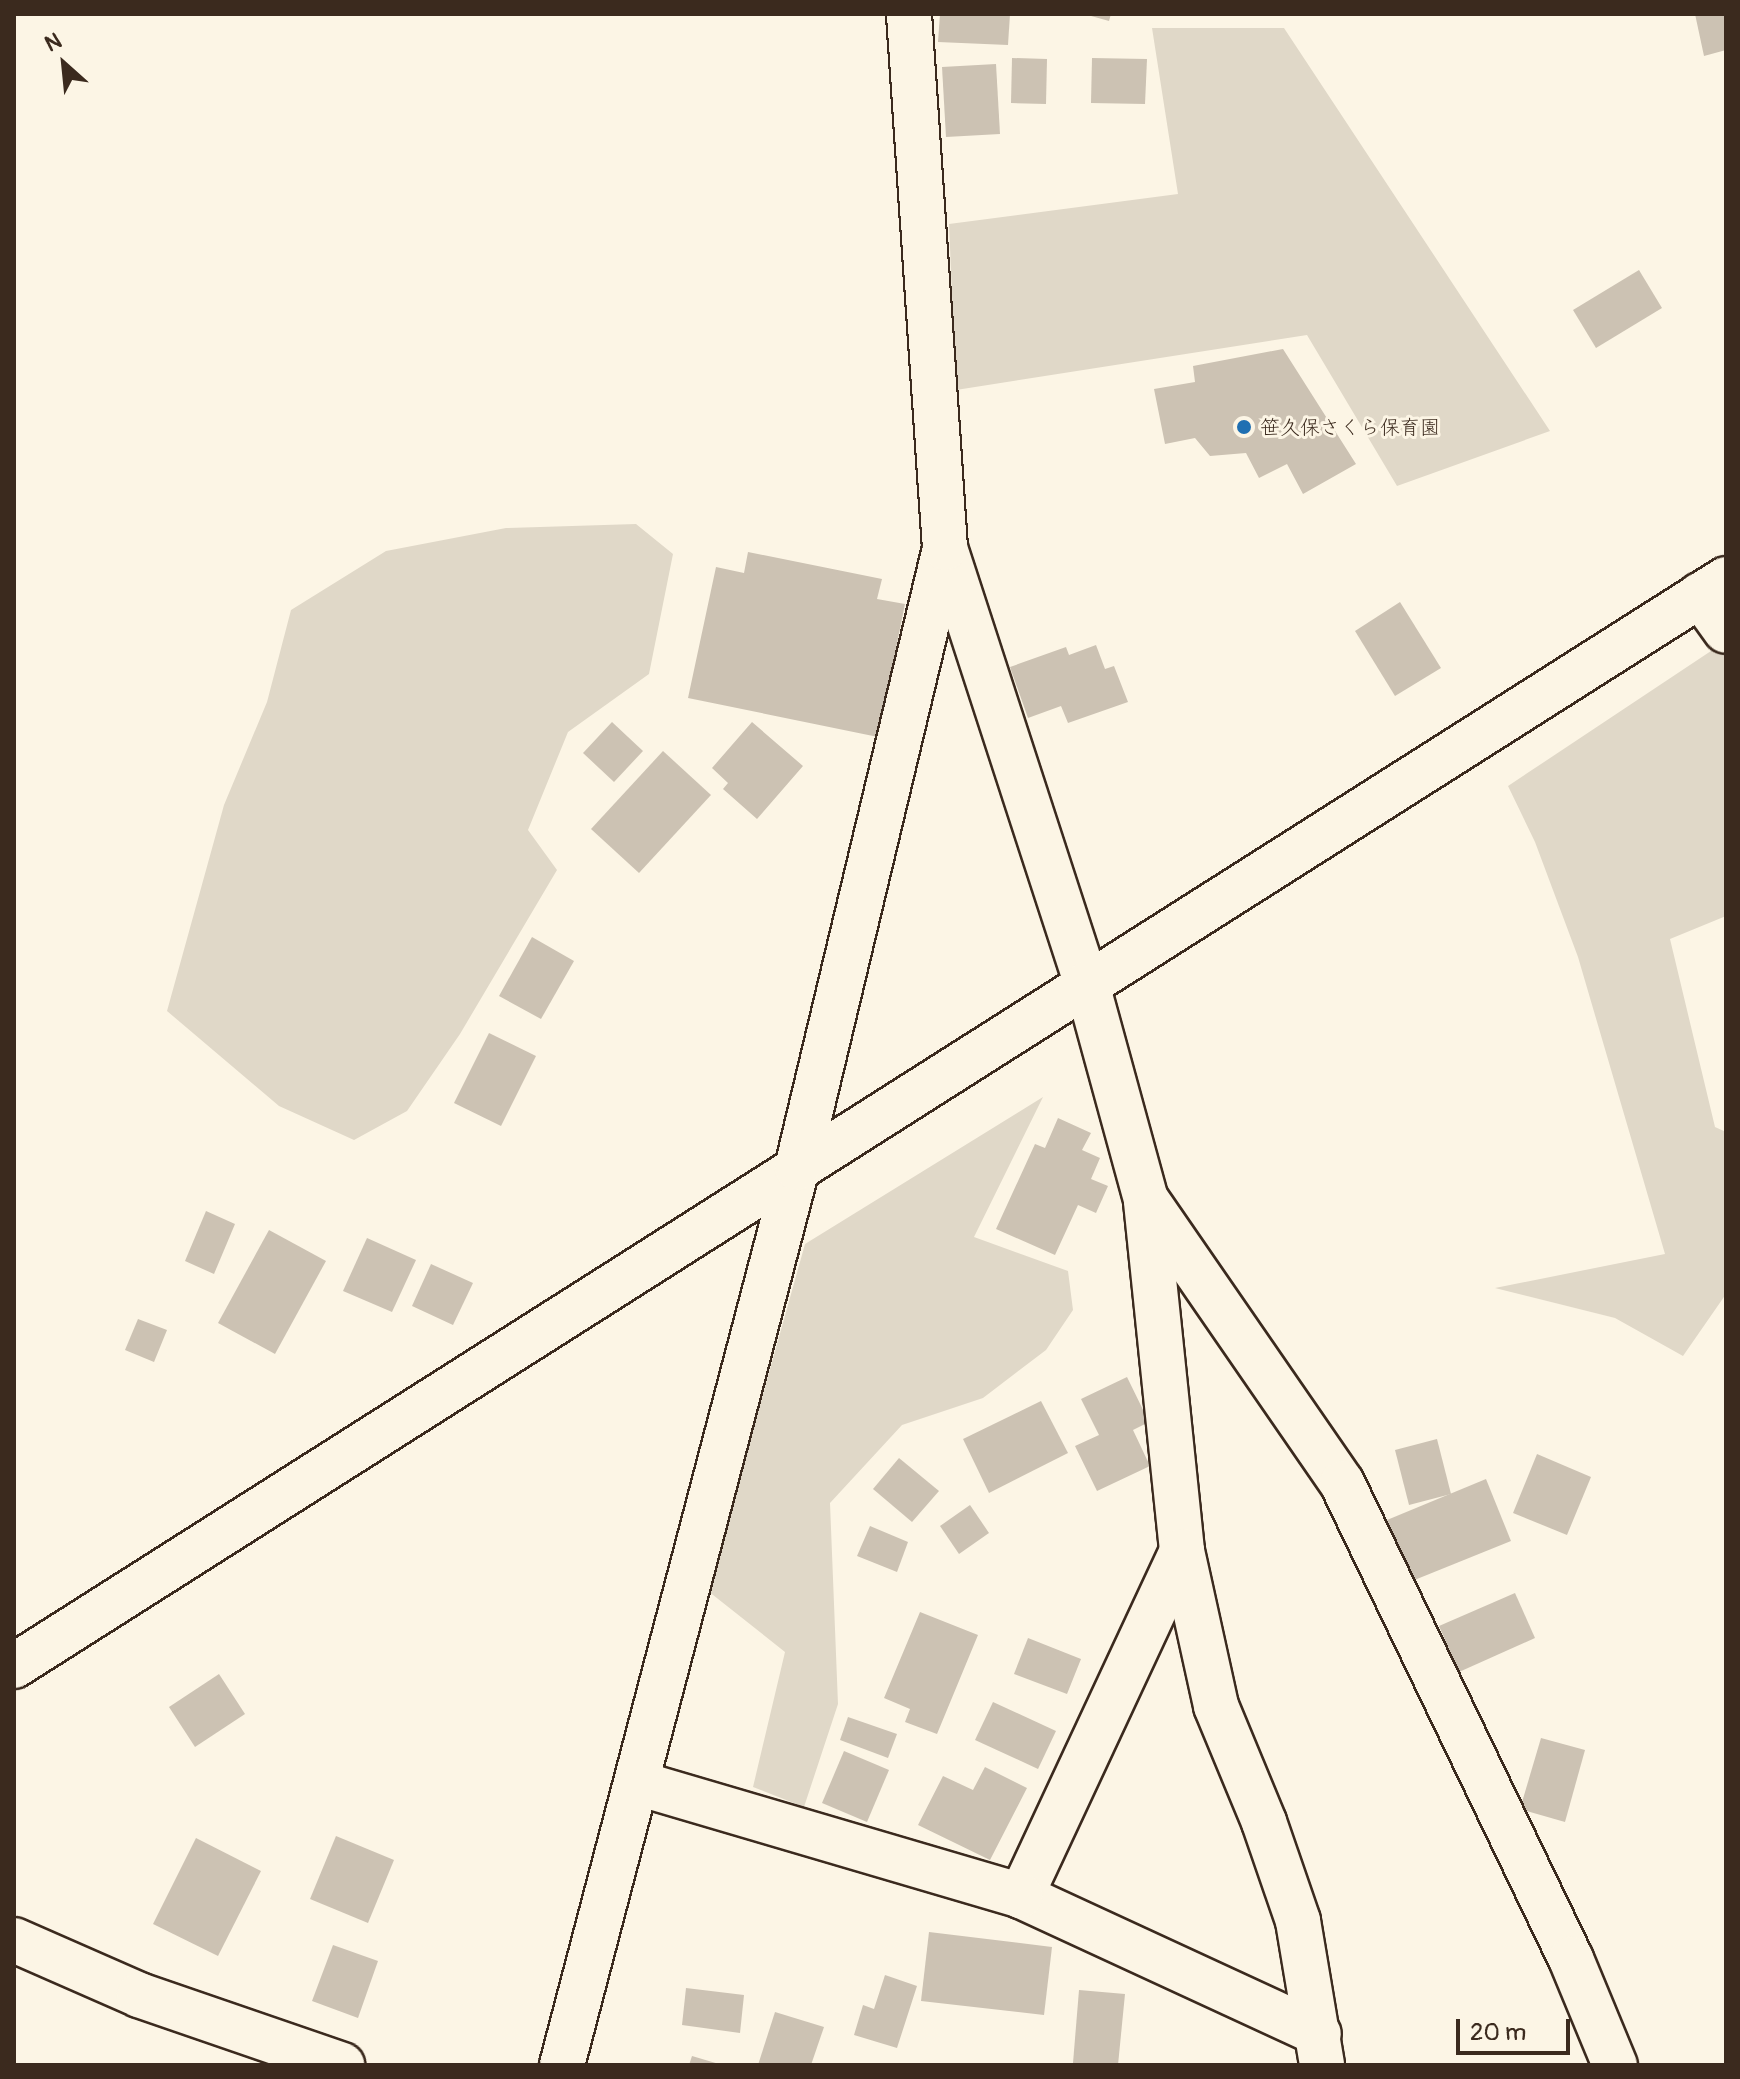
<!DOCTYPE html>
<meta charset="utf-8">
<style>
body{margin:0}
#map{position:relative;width:1740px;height:2079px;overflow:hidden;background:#fcf5e5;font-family:Pangolin,"Klee One",sans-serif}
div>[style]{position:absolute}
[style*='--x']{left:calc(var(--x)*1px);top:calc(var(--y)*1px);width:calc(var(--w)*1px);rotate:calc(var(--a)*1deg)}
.green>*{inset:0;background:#e0d8c8}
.building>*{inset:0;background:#ccc2b3}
.roads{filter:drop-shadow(2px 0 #3b2a1e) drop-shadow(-2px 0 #3b2a1e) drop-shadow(0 2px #3b2a1e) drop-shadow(0 -2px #3b2a1e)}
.minor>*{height:44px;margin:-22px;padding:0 22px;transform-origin:22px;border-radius:22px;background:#fcf5e5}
.tertiary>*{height:44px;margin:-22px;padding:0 22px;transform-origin:22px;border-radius:22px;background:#fcf5e5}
.dots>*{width:22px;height:22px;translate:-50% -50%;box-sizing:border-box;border:4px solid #fcf5e5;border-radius:50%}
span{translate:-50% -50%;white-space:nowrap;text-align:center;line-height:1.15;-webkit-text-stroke:6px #fcf5e5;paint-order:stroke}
.poi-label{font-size:20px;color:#3b2a1e}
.left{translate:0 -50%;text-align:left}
.frame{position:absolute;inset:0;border:16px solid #3b2a1e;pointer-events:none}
.north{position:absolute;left:24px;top:24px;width:80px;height:80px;-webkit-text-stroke:6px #fcf5e5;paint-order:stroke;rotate:333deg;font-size:22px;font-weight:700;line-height:32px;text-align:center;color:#3b2a1e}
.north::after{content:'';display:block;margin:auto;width:28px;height:36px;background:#3b2a1e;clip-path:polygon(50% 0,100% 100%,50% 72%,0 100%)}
.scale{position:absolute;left:1456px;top:2019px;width:114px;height:36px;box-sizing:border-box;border:4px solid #3b2a1e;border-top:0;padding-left:10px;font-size:24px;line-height:28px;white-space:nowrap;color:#3b2a1e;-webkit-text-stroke:6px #fcf5e5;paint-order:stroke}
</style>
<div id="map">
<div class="green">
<div style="clip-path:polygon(1152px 28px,1284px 28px,1550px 431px,1397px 486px,1307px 335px,956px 390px,949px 224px,1178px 194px)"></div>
<div style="clip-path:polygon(636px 524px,673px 554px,649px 674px,568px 732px,528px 830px,557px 870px,460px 1034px,407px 1111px,354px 1140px,279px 1106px,167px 1011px,224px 805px,267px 702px,291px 610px,386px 551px,506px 528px)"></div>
<div style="clip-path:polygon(1717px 647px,1726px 657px,1726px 916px,1670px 939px,1715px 1127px,1726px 1132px,1726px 1294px,1683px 1356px,1615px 1318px,1495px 1288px,1665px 1254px,1578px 957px,1535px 842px,1508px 786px)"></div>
<div style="clip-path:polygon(1043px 1097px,974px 1237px,1068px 1271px,1073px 1310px,1046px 1350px,983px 1398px,902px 1425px,830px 1503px,838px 1704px,804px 1807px,753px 1787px,785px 1652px,708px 1591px,805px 1244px)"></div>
</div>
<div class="building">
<div style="clip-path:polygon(940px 14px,1010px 14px,1008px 45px,938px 42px)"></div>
<div style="clip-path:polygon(1084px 14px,1111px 14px,1109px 21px)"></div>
<div style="clip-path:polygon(1695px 14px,1726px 14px,1726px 50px,1704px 56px)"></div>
<div style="clip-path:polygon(1012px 58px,1047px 59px,1046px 104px,1011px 103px)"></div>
<div style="clip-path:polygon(1092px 58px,1147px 59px,1145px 104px,1091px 103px)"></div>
<div style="clip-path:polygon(996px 64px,1000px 134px,946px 137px,942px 67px)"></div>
<div style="clip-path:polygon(1639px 270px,1662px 308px,1596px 348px,1573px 310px)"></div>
<div style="clip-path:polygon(1283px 349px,1356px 464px,1303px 494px,1287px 464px,1259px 478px,1246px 453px,1210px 456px,1195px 438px,1165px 444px,1154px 389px,1195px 382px,1193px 366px)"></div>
<div style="clip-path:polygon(748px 552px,882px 579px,877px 599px,905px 604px,878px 737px,688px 698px,716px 567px,744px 573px)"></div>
<div style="clip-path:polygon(1400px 602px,1441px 668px,1395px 696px,1355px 631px)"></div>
<div style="clip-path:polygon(1096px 645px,1105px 669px,1114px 666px,1128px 702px,1068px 723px,1061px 706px,1028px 718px,1010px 667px,1066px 647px,1069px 655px)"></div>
<div style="clip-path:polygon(612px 722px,643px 751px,614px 782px,583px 753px)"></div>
<div style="clip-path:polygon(752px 722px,803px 766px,757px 819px,723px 789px,728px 783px,712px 768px)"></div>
<div style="clip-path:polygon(663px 751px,711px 795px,639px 873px,591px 829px)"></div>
<div style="clip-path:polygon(532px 937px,574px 961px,541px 1019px,499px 996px)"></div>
<div style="clip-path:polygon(489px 1033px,536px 1056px,501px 1126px,454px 1103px)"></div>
<div style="clip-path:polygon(1058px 1118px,1091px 1133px,1082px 1150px,1100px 1158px,1091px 1179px,1108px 1186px,1096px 1213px,1078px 1205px,1055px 1255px,996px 1229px,1035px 1144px,1045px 1148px)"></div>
<div style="clip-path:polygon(206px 1211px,235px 1224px,214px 1274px,185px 1261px)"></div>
<div style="clip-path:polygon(269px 1230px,326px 1261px,275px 1354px,218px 1323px)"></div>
<div style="clip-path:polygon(367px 1238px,416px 1260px,392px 1312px,343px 1291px)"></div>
<div style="clip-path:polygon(431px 1264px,473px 1283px,453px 1325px,412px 1306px)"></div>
<div style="clip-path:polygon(138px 1319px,167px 1330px,154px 1362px,125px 1350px)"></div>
<div style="clip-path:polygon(1127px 1377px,1149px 1422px,1133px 1430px,1150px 1466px,1097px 1491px,1075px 1446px,1099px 1435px,1081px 1399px)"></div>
<div style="clip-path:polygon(1041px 1401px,1068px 1453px,989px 1493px,963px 1439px)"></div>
<div style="clip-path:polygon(1437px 1439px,1451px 1494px,1409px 1505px,1395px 1450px)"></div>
<div style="clip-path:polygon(1537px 1454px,1591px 1477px,1567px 1535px,1513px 1513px)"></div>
<div style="clip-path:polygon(899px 1458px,939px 1491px,912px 1522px,873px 1489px)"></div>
<div style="clip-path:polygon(1486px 1479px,1511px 1541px,1412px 1581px,1387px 1520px)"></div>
<div style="clip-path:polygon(970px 1505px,989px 1533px,959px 1554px,940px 1526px)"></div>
<div style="clip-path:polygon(870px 1526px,908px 1542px,897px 1572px,857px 1556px)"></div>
<div style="clip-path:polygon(1515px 1593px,1535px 1638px,1459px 1672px,1439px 1626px)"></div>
<div style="clip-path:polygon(920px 1612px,978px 1635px,937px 1734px,905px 1722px,910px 1709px,884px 1698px)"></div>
<div style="clip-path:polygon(1028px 1638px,1081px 1659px,1067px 1694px,1014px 1674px)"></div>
<div style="clip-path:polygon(219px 1674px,245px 1714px,195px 1747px,169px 1707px)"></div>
<div style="clip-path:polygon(993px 1702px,1056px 1731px,1038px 1769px,975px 1740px)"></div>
<div style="clip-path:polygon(848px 1717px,897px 1734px,888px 1758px,840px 1740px)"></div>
<div style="clip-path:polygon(1541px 1738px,1585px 1750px,1565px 1822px,1520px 1809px)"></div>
<div style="clip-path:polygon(844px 1751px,889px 1770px,867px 1822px,822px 1803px)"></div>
<div style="clip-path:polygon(985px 1767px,1027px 1788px,990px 1860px,918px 1825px,943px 1776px,973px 1790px)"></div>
<div style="clip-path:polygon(336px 1836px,394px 1860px,368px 1923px,310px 1899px)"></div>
<div style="clip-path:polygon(196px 1838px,261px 1871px,218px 1956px,153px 1924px)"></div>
<div style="clip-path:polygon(929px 1932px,1052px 1947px,1044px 2015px,921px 2001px)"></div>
<div style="clip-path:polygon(333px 1945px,378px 1961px,358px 2018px,312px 2001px)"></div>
<div style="clip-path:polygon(885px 1975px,917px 1986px,897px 2048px,854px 2035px,863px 2005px,874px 2009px)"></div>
<div style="clip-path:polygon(686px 1988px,744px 1995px,740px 2033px,682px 2025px)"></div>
<div style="clip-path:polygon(1079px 1990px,1125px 1994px,1118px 2065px,1073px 2063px)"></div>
<div style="clip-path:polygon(775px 2012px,824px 2027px,811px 2065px,758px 2065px)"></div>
<div style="clip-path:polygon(692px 2056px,719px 2064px,719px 2065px,689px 2065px)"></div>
</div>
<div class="roads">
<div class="minor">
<div style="--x:945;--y:548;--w:459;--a:72"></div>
<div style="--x:1087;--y:984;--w:223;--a:74.7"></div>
<div style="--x:1146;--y:1199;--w:345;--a:55.4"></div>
<div style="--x:1342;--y:1483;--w:528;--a:64.31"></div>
<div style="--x:1571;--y:1959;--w:115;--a:67.5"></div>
<div style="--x:1700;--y:595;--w:44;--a:54.2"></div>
<div style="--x:1146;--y:1202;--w:351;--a:84.1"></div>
<div style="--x:1182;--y:1551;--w:159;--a:77.6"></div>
<div style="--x:1216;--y:1706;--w:126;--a:67.5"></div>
<div style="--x:1264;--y:1822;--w:105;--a:71"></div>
<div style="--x:1298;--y:1921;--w:146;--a:80.5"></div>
<div style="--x:1182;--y:1551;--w:381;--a:115"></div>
<div style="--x:1021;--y:1896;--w:328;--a:24.8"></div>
<div style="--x:638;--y:1783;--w:399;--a:16.4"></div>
<div style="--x:14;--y:1940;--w:137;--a:23.7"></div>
<div style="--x:139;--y:1995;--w:215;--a:19"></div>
</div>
<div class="tertiary">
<div style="--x:14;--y:1666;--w:2028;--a:-32.41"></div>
<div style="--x:562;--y:2065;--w:927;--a:-75.32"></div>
<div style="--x:797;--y:1168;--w:637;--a:-76.57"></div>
<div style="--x:945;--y:548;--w:535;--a:-93.86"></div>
</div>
</div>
<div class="dots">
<div style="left:1244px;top:427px;background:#1f6fb2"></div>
</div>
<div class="poi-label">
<span class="left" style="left:1260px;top:427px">笹久保さくら保育園</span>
</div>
<div class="frame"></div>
<div class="north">N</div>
<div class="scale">20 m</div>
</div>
